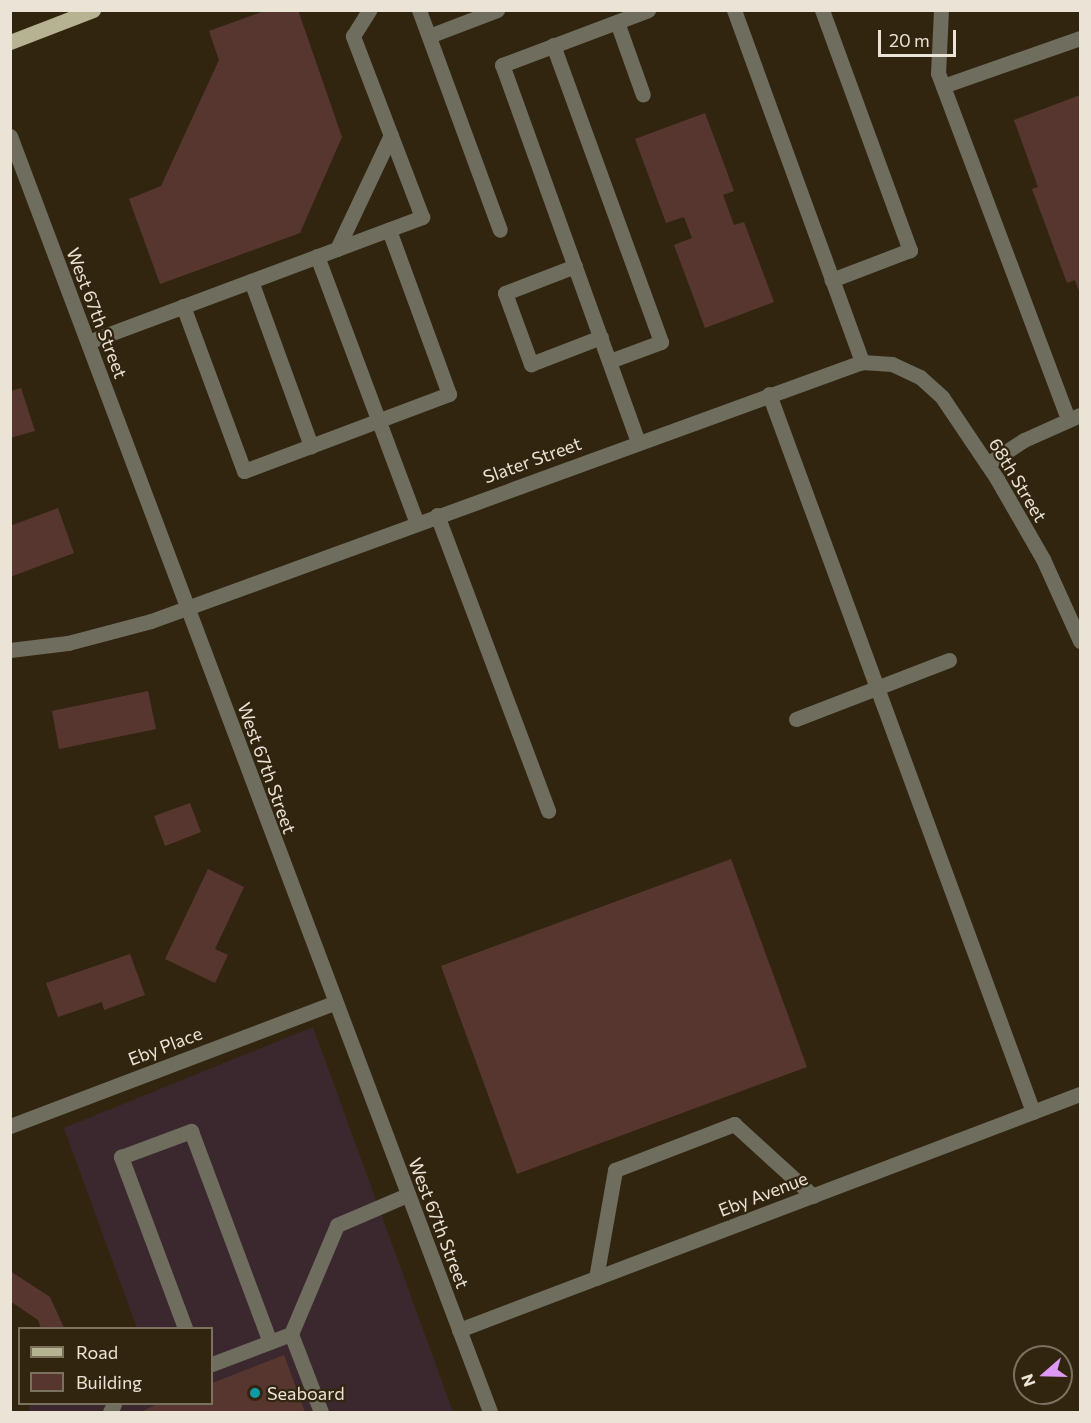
<!DOCTYPE html>
<style>
body{margin:0}
#map{position:relative;width:1091px;height:1423px;overflow:hidden;background:#312510;font-family:Commissioner,sans-serif}
div>[style]{position:absolute}
[style*='--x']{left:calc(var(--x)*1px);top:calc(var(--y)*1px);width:calc(var(--w)*1px);rotate:calc(var(--a)*1deg)}
.commercial>*{inset:0;background:#3b282f}
.building>*{inset:0;background:#583630}
.minor>*{height:15px;margin:-7.5px;padding:0 7.5px;transform-origin:7.5px;border-radius:7.5px;background:#6e6d5e}
.major>*{height:15px;margin:-7.5px;padding:0 7.5px;transform-origin:7.5px;border-radius:7.5px;background:#b6b393}
.dots>*{width:16px;height:16px;translate:-50% -50%;box-sizing:border-box;border:3px solid #312510;border-radius:50%}
span{translate:-50% -50%;white-space:nowrap;text-align:center;line-height:1.15;-webkit-text-stroke:4.5px #312510;paint-order:stroke}
.street-label{font-size:18px;color:#ebe3d6}
.poi-label{font-size:18px;color:#ebe3d6}
.left{translate:0 -50%;text-align:left}
.frame{position:absolute;inset:0;border:12px solid #ebe3d6;pointer-events:none}
.legend{position:absolute;left:18px;top:1327px;width:195px;height:78px;box-sizing:border-box;background:#312510;border:2px solid #7b715f;margin:0;padding:8px 10px;list-style:none;font-size:18px;color:#ebe3d6}
.legend li{display:flex;align-items:center;gap:12px;height:30px}
.legend b{width:30px;border:2px solid #7b715f}
.north{position:absolute;left:1013px;top:1345px;width:60px;height:60px;box-sizing:border-box;background:#312510;border:2px solid #7b715f;border-radius:50%;rotate:250deg;font-size:16px;font-weight:700;line-height:24px;text-align:center;color:#ebe3d6}
.north::after{content:'';display:block;margin:auto;width:21px;height:27px;background:#dd99f3;clip-path:polygon(50% 0,100% 100%,50% 72%,0 100%)}
.scale{position:absolute;left:878px;top:30px;width:78px;height:27px;box-sizing:border-box;border:3px solid #ebe3d6;border-top:0;padding-left:8px;font-size:18px;line-height:21px;white-space:nowrap;color:#ebe3d6;-webkit-text-stroke:4px #312510;paint-order:stroke}
</style>
<div id="map">
<div class="commercial">
<div style="clip-path:polygon(313px 1027px,453px 1412px,30px 1412px,29px 1404px,212px 1404px,212px 1328px,137px 1328px,64px 1128px)"></div>
</div>
<div class="building">
<div style="clip-path:polygon(267px 10px,298px 10px,342px 137px,300px 233px,160px 284px,129px 199px,161px 186px,219px 60px,209px 31px)"></div>
<div style="clip-path:polygon(1080px 95px,1080px 294px,1075px 280px,1067px 283px,1032px 189px,1038px 187px,1014px 120px)"></div>
<div style="clip-path:polygon(705px 113px,734px 191px,723px 195px,734px 225px,744px 222px,774px 302px,705px 328px,674px 245px,692px 238px,684px 217px,666px 223px,635px 139px)"></div>
<div style="clip-path:polygon(21px 388px,35px 431px,10px 438px,10px 391px)"></div>
<div style="clip-path:polygon(58px 508px,74px 553px,10px 577px,10px 526px)"></div>
<div style="clip-path:polygon(148px 691px,156px 729px,59px 749px,52px 711px)"></div>
<div style="clip-path:polygon(190px 803px,201px 832px,165px 846px,154px 816px)"></div>
<div style="clip-path:polygon(731px 859px,807px 1067px,517px 1174px,441px 966px)"></div>
<div style="clip-path:polygon(208px 869px,244px 887px,215px 949px,228px 955px,215px 983px,165px 959px)"></div>
<div style="clip-path:polygon(130px 954px,145px 995px,104px 1010px,102px 1002px,58px 1017px,46px 983px)"></div>
<div style="clip-path:polygon(10px 1271px,50px 1297px,64px 1328px,41px 1328px,38px 1320px,10px 1301px)"></div>
<div style="clip-path:polygon(284px 1355px,305px 1412px,141px 1412px,157px 1404px,212px 1404px,212px 1383px)"></div>
</div>
<div class="minor">
<div style="--x:419;--y:10;--w:234;--a:69.8"></div>
<div style="--x:734;--y:10;--w:375;--a:70"></div>
<div style="--x:822;--y:10;--w:256;--a:69.9"></div>
<div style="--x:910;--y:250;--w:84;--a:159"></div>
<div style="--x:941;--y:10;--w:63;--a:92.7"></div>
<div style="--x:938;--y:73;--w:370;--a:69.4"></div>
<div style="--x:617;--y:22;--w:77;--a:70.4"></div>
<div style="--x:429;--y:36;--w:73;--a:-20.9"></div>
<div style="--x:553;--y:45;--w:316;--a:70"></div>
<div style="--x:661;--y:342;--w:54;--a:159.6"></div>
<div style="--x:943;--y:86;--w:145;--a:-19.3"></div>
<div style="--x:10;--y:136;--w:1363;--a:69.38"></div>
<div style="--x:337;--y:249;--w:126;--a:-64.7"></div>
<div style="--x:317;--y:256;--w:285;--a:69.5"></div>
<div style="--x:575;--y:266;--w:75;--a:158.9"></div>
<div style="--x:505;--y:293;--w:76;--a:69.9"></div>
<div style="--x:531;--y:364;--w:75;--a:-21.1"></div>
<div style="--x:251;--y:281;--w:176;--a:70"></div>
<div style="--x:183;--y:306;--w:176;--a:69.7"></div>
<div style="--x:244;--y:471;--w:219;--a:-20.6"></div>
<div style="--x:449;--y:394;--w:175;--a:-110.1"></div>
<div style="--x:88;--y:342;--w:357;--a:-20.5"></div>
<div style="--x:422;--y:217;--w:194;--a:-110.9"></div>
<div style="--x:353;--y:36;--w:31;--a:-58"></div>
<div style="--x:769;--y:394;--w:765;--a:69.81"></div>
<div style="--x:638;--y:442;--w:401;--a:-109.8"></div>
<div style="--x:502;--y:65;--w:156;--a:-20.6"></div>
<div style="--x:987;--y:464;--w:44;--a:-33"></div>
<div style="--x:1024;--y:440;--w:61;--a:-24.1"></div>
<div style="--x:437;--y:515;--w:316;--a:69.4"></div>
<div style="--x:10;--y:650;--w:58;--a:-6.9"></div>
<div style="--x:68;--y:643;--w:86;--a:-14.8"></div>
<div style="--x:151;--y:621;--w:757;--a:-20.02"></div>
<div style="--x:862;--y:362;--w:30;--a:4"></div>
<div style="--x:892;--y:364;--w:31;--a:25"></div>
<div style="--x:920;--y:377;--w:30;--a:42"></div>
<div style="--x:942;--y:397;--w:99;--a:56.1"></div>
<div style="--x:997;--y:479;--w:92;--a:60.1"></div>
<div style="--x:1043;--y:559;--w:90;--a:65.7"></div>
<div style="--x:796;--y:719;--w:164;--a:-21.1"></div>
<div style="--x:10;--y:1126;--w:347;--a:-20.8"></div>
<div style="--x:596;--y:1278;--w:110;--a:-80"></div>
<div style="--x:615;--y:1170;--w:128;--a:-21.1"></div>
<div style="--x:734;--y:1124;--w:107;--a:42.3"></div>
<div style="--x:185;--y:1328;--w:183;--a:-110.5"></div>
<div style="--x:121;--y:1157;--w:75;--a:-20.4"></div>
<div style="--x:191;--y:1131;--w:225;--a:69.5"></div>
<div style="--x:459;--y:1330;--w:664;--a:-20.81"></div>
<div style="--x:212;--y:1364;--w:85;--a:-20.8"></div>
<div style="--x:110;--y:1412;--w:9;--a:-63"></div>
<div style="--x:321;--y:1412;--w:84;--a:-111"></div>
<div style="--x:291;--y:1334;--w:118;--a:-67.1"></div>
<div style="--x:337;--y:1225;--w:76;--a:-23.2"></div>
</div>
<div class="major">
<div style="--x:10;--y:42;--w:89;--a:-21.1"></div>
</div>
<div class="dots">
<div style="left:255px;top:1393px;background:#0f9aa8"></div>
</div>
<div class="street-label">
<span style="left:97px;top:313px;rotate:69deg">West 67th Street</span>
<span style="left:532px;top:460px;rotate:-20deg">Slater Street</span>
<span style="left:1018px;top:480px;rotate:59deg">68th Street</span>
<span style="left:267px;top:768px;rotate:70deg">West 67th Street</span>
<span style="left:165px;top:1046px;rotate:-21deg">Eby Place</span>
<span style="left:763px;top:1194px;rotate:-21deg">Eby Avenue</span>
<span style="left:439px;top:1223px;rotate:69deg">West 67th Street</span>
</div>
<div class="poi-label">
<span class="left" style="left:267px;top:1393px">Seaboard</span>
</div>
<div class="frame"></div>
<ul class="legend">
<li><b style="height:8px;background:#b6b393"></b>Road</li>
<li><b style="height:16px;background:#583630"></b>Building</li>
</ul>
<div class="north">N</div>
<div class="scale">20 m</div>
</div>
